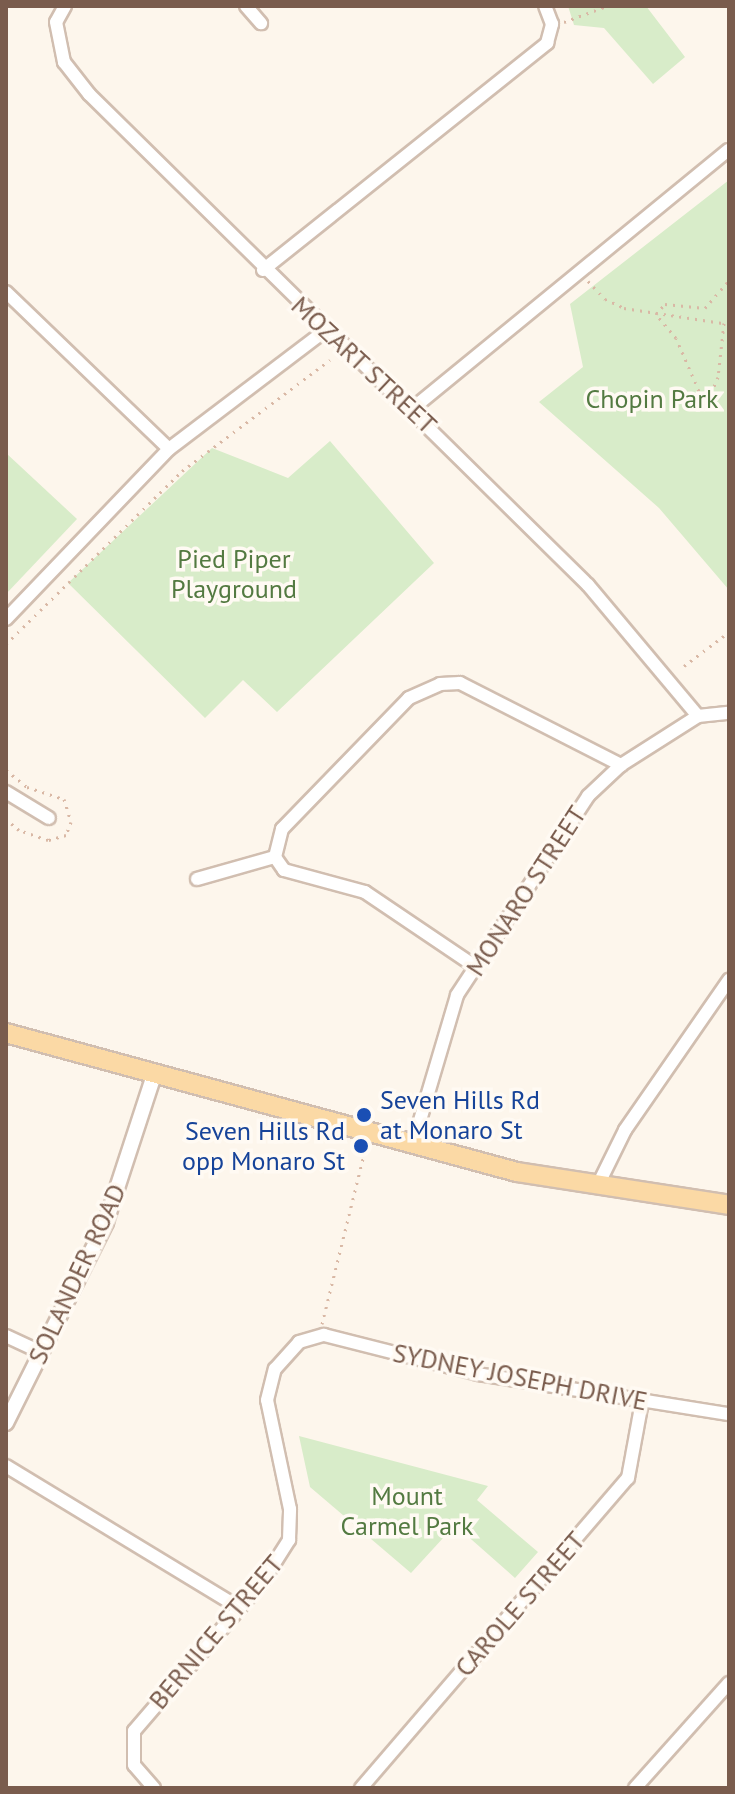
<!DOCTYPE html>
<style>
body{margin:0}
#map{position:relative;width:735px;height:1794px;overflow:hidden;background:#fdf6ec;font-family:"PT Sans",sans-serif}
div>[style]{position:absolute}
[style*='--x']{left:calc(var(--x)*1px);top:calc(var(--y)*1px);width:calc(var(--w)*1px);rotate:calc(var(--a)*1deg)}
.green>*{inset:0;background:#d8ecc9}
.path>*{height:3px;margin-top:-1.5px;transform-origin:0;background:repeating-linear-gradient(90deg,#d9b8a5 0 2px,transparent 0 8px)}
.roads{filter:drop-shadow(2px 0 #d1beb0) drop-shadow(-2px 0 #d1beb0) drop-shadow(0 2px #d1beb0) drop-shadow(0 -2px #d1beb0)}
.minor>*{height:12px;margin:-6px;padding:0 6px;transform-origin:6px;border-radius:6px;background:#fff}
.tertiary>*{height:14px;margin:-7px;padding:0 7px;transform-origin:7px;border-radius:7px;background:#fff}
.primary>*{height:18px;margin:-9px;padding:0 9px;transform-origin:9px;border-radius:9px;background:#fbd9a5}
.dots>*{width:22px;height:22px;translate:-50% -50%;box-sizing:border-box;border:4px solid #fffaf3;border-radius:50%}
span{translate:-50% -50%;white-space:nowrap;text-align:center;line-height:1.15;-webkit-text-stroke:7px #fffaf3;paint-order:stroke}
.street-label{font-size:26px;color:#7a5c4d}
.park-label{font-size:26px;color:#537a41}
.transit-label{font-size:26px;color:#164399}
.left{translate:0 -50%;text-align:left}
.right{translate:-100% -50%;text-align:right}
.frame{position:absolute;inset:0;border:8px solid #7a5c4d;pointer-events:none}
</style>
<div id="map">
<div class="green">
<div style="clip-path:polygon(568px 6px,646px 6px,685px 57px,653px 84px,604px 28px,574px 25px)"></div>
<div style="clip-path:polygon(729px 180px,729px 590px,659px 508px,539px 402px,583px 367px,570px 304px)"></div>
<div style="clip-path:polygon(330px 441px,434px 563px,277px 712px,243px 680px,205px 718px,68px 583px,212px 448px,288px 478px)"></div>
<div style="clip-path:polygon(6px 453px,77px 519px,6px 594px)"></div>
<div style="clip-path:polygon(299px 1436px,488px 1486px,477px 1500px,538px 1552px,515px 1578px,455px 1525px,411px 1573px,310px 1487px)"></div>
</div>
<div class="path">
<div style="--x:564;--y:22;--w:46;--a:-20.4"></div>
<div style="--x:588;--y:281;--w:25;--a:47"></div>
<div style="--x:605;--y:299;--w:21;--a:25"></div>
<div style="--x:624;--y:308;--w:106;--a:8.7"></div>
<div style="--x:724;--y:323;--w:54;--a:96.3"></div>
<div style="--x:718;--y:377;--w:15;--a:113"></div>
<div style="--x:712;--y:391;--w:12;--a:145"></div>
<div style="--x:702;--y:398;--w:65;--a:-113.4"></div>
<div style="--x:676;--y:338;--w:31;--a:-130"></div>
<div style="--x:656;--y:314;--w:13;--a:-48"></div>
<div style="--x:665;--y:304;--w:40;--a:5.7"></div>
<div style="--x:705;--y:308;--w:37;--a:-49"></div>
<div style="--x:6;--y:644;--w:247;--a:-44.5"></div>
<div style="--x:182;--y:471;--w:185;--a:-36.9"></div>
<div style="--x:684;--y:666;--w:56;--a:-37.1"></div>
<div style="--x:6;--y:770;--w:27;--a:39"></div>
<div style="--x:27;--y:787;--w:39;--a:18"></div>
<div style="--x:64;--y:799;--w:24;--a:73"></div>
<div style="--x:71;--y:822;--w:14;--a:111"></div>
<div style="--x:66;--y:835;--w:19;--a:164"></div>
<div style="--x:48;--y:840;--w:31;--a:-161"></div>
<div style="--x:19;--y:830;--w:17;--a:-140"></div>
<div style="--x:322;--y:1324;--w:175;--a:-76.1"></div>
</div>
<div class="roads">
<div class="minor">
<div style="--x:65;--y:6;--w:18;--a:119"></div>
<div style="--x:56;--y:22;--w:41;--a:78.7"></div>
<div style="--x:64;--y:62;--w:41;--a:52"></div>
<div style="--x:89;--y:94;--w:700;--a:44.54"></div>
<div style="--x:588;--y:585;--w:171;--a:50"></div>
<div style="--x:246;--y:6;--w:23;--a:49"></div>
<div style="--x:263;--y:270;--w:364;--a:-38.6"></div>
<div style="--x:547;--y:43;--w:20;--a:-75"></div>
<div style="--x:552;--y:24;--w:19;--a:-111"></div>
<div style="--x:6;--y:292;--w:226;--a:43.9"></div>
<div style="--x:412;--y:409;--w:409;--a:-39.3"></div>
<div style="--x:6;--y:619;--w:236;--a:-46.2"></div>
<div style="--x:169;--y:449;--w:198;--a:-37.2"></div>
<div style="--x:6;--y:792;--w:50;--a:31.2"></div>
<div style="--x:197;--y:879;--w:81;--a:-15.8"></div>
<div style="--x:476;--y:967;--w:134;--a:-146"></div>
<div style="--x:365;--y:892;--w:84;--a:-164.8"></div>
<div style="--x:284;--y:870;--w:16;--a:-125"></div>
<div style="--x:275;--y:857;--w:29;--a:-76"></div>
<div style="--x:282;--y:829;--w:182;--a:-45.9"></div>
<div style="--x:409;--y:698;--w:34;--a:-24"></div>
<div style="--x:440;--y:684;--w:20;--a:-3"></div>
<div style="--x:460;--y:683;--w:181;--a:27"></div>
<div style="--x:413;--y:1144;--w:155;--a:-73.5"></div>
<div style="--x:457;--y:995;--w:238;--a:-56.6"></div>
<div style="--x:588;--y:796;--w:45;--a:-43.2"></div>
<div style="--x:621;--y:765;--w:91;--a:-32.5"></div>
<div style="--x:698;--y:716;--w:31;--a:-6"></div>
<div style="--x:597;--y:1187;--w:64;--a:-63.8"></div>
<div style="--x:625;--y:1130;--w:183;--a:-55.3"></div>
<div style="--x:6;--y:1336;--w:38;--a:25"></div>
<div style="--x:6;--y:1466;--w:274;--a:31.3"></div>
<div style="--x:154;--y:1788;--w:30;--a:-131"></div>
<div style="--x:134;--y:1765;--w:34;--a:-90"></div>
<div style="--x:134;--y:1731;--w:198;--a:-49.3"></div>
<div style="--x:263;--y:1581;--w:49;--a:-57.6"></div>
<div style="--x:289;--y:1540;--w:31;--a:-88"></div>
<div style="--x:290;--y:1509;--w:111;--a:-101.9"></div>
<div style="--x:267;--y:1400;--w:32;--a:-76"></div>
<div style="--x:275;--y:1369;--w:36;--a:-48"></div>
<div style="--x:299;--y:1342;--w:26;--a:-16"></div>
<div style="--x:324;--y:1335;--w:159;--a:14.2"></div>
<div style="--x:478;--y:1374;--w:254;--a:9.1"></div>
<div style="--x:361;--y:1788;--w:409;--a:-49.3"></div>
<div style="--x:628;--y:1478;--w:77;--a:-79.6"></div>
<div style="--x:635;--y:1788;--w:141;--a:-48.2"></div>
</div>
<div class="tertiary">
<div style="--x:6;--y:1423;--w:225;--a:-63.5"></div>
<div style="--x:106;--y:1222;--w:155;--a:-71.9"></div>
</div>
<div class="primary">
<div style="--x:6;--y:1033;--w:530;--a:15.22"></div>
<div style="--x:517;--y:1172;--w:215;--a:8.8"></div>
</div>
</div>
<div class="dots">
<div style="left:364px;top:1115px;background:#1a4fb4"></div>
<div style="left:361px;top:1146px;background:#1a4fb4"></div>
</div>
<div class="street-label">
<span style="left:364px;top:365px;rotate:43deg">MOZART STREET</span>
<span style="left:526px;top:891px;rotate:-57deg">MONARO STREET</span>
<span style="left:77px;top:1274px;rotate:-65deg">SOLANDER ROAD</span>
<span style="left:520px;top:1377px;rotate:11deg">SYDNEY JOSEPH DRIVE</span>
<span style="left:520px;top:1604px;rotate:-49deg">CAROLE STREET</span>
<span style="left:216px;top:1632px;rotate:-50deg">BERNICE STREET</span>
</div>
<div class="park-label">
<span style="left:652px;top:399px">Chopin Park</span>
<span style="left:234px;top:574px">Pied Piper<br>Playground</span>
<span style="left:407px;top:1511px">Mount<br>Carmel Park</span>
</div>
<div class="transit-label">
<span class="left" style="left:380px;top:1115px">Seven Hills Rd<br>at Monaro St</span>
<span class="right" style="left:345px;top:1146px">Seven Hills Rd<br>opp Monaro St</span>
</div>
<div class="frame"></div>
</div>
